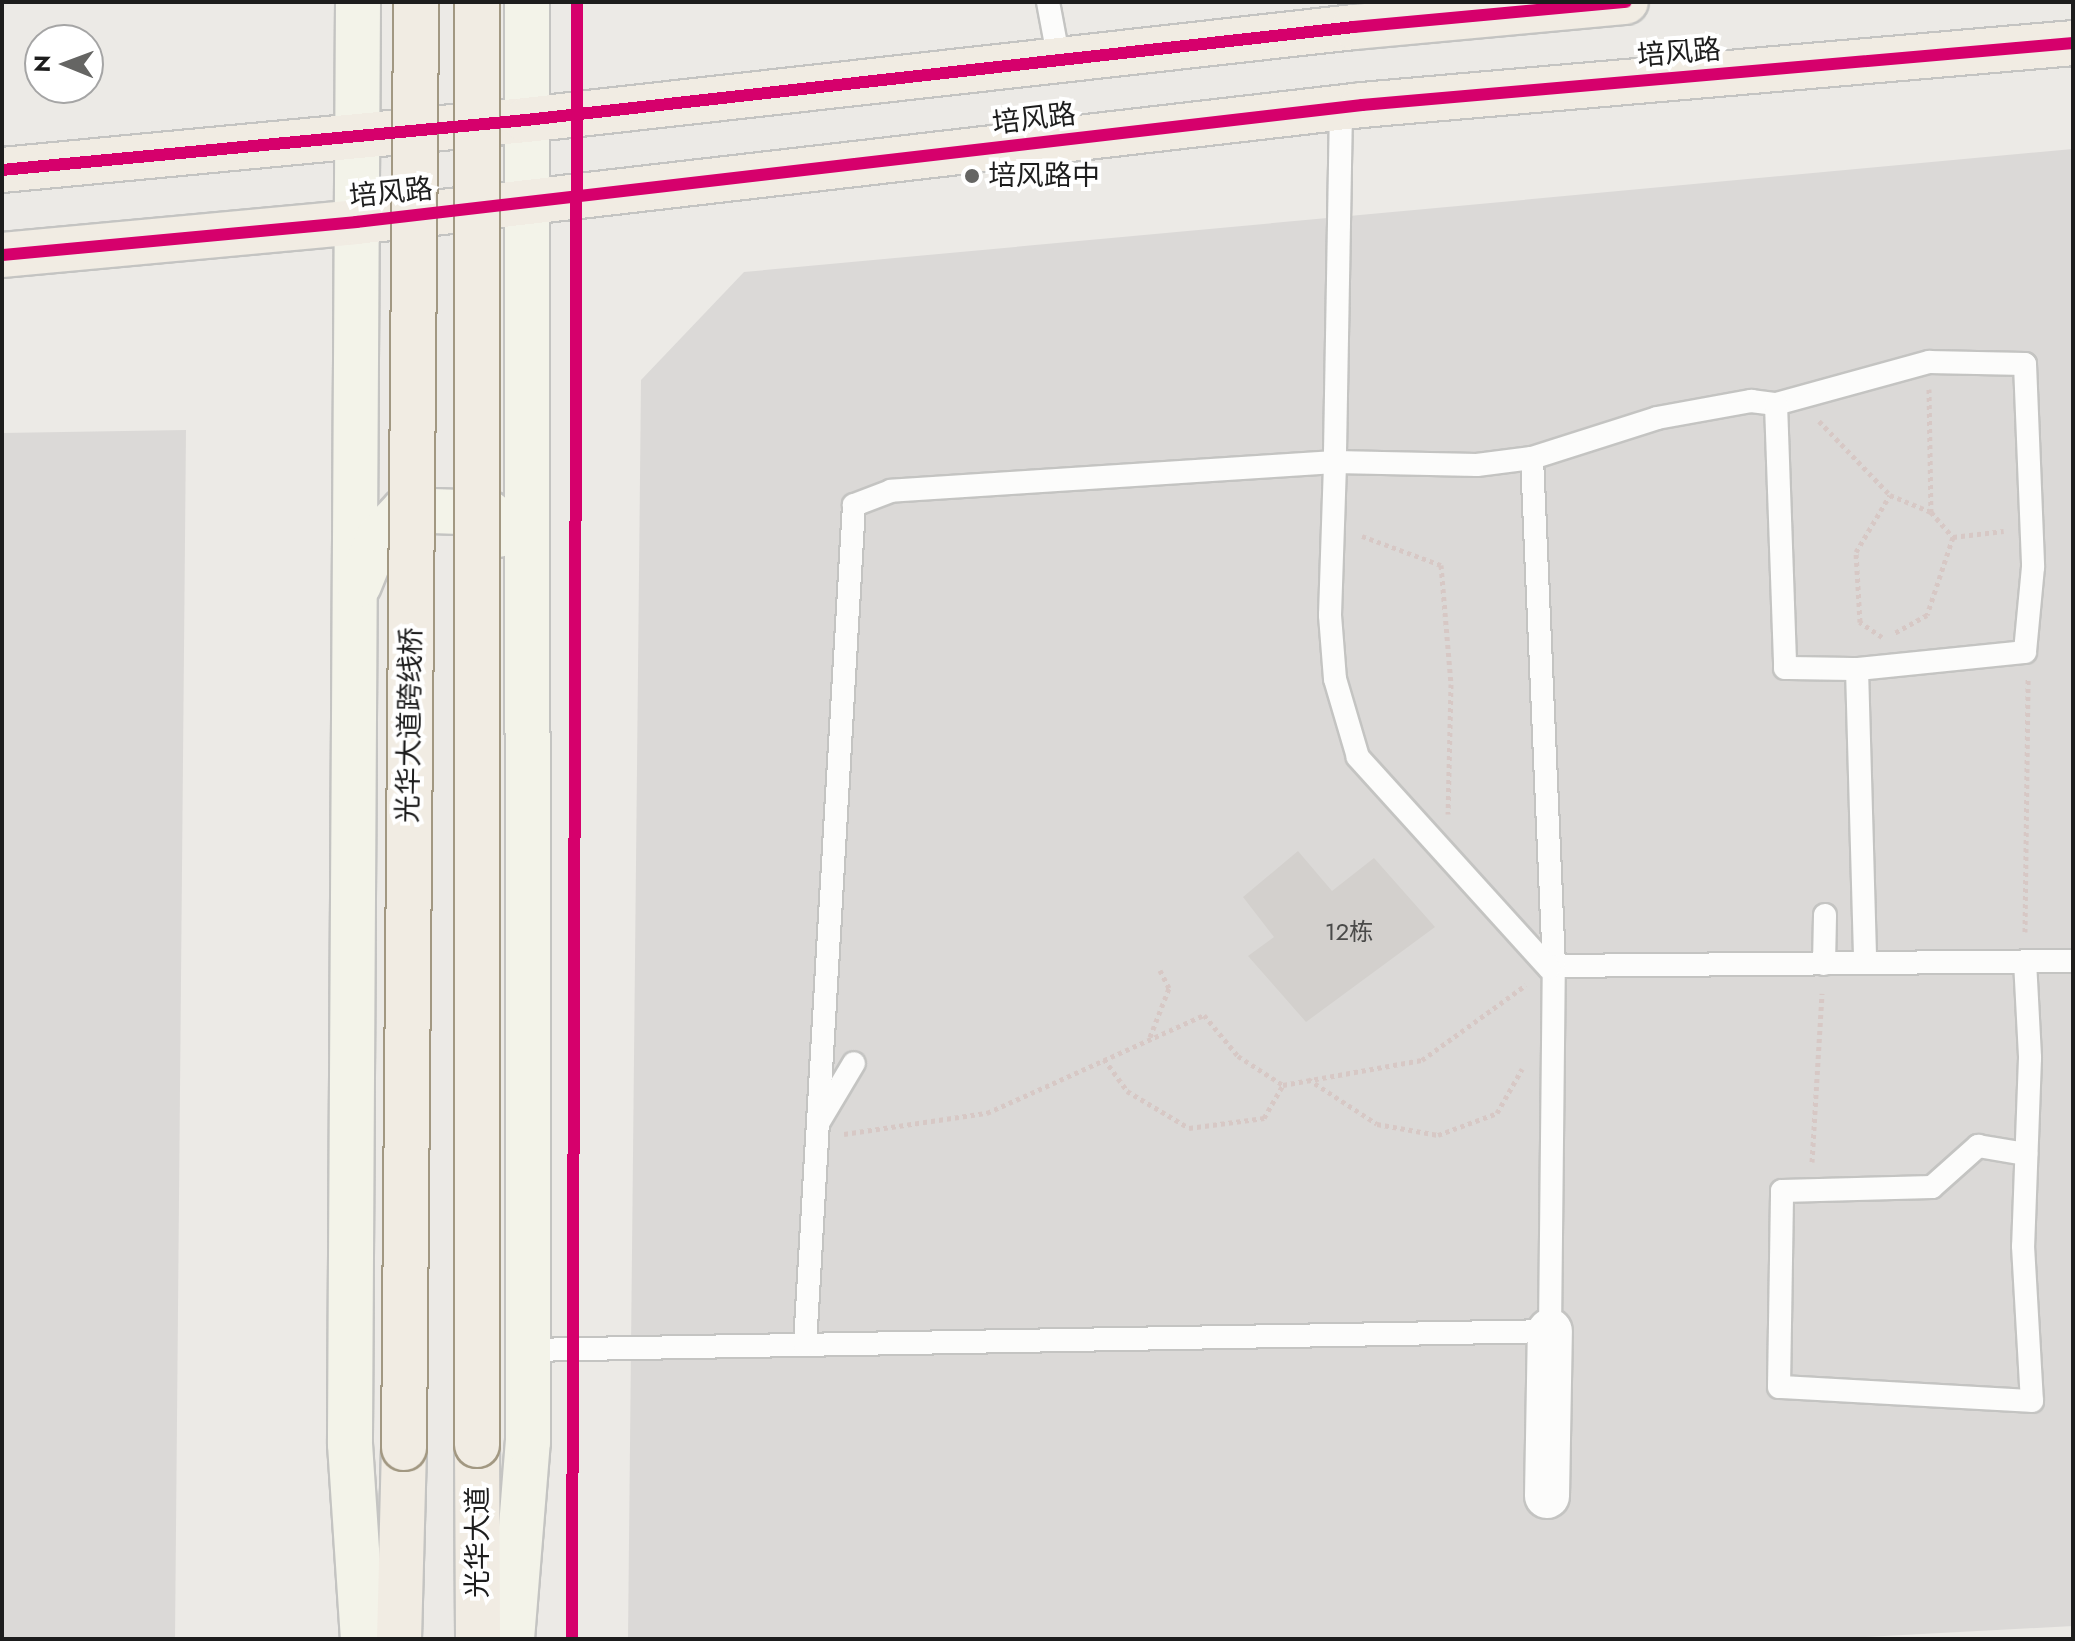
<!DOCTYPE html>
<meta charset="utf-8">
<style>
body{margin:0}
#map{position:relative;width:2075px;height:1641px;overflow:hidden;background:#eceae6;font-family:Jost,"Noto Sans SC",sans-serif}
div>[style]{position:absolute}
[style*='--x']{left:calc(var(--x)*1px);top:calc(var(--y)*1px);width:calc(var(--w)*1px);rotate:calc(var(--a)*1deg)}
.residential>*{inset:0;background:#dbd9d7}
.building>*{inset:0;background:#d3d0cd}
.path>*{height:5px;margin-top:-2.5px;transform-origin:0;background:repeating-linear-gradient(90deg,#d7c8c5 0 4px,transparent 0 8px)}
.roads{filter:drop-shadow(2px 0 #c4c4c2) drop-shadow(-2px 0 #c4c4c2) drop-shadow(0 2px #c4c4c2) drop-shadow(0 -2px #c4c4c2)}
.lane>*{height:22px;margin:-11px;padding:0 11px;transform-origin:11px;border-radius:11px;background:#fcfcfb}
.street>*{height:44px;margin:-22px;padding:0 22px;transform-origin:22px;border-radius:22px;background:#fcfcfb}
.secondary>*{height:44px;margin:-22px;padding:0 22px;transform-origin:22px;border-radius:22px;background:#f3f3e9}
.primary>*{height:44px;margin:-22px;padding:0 22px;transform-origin:22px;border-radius:22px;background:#f1ece3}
.bridges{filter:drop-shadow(2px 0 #a29882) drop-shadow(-2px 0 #a29882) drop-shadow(0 2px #a29882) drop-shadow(0 -2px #a29882)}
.primary-bridge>*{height:44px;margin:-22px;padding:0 22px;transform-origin:22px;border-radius:22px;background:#f1ece3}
.cycleway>*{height:12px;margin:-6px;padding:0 6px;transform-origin:6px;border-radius:6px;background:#d6006c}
.dots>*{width:22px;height:22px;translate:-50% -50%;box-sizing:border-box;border:4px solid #fff;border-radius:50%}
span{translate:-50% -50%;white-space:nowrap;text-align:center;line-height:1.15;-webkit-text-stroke:8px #fff;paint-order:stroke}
.number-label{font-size:24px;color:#4a4a49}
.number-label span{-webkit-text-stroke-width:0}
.street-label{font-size:28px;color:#1d1d1d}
.poi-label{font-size:28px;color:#1d1d1d}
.left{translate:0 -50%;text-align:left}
.frame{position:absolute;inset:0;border:4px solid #1d1d1d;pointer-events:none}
.north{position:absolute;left:24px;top:24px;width:80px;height:80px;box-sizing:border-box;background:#fff;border:2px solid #a5a5a5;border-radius:50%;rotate:271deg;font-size:22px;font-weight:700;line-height:32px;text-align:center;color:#1d1d1d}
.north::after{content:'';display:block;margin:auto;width:28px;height:36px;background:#656563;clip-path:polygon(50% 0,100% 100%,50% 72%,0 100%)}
</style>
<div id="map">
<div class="residential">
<div style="clip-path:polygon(2073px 149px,2073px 1626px,1828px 1639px,628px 1639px,641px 380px,744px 272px)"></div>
<div style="clip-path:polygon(186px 430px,175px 1639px,2px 1639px,2px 433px)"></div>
</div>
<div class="building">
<div style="clip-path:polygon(1298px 851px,1332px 891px,1374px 858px,1435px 927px,1306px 1022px,1248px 956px,1274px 937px,1243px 897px)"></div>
</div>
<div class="path">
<div style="--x:1929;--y:389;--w:123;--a:89.1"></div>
<div style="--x:1819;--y:421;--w:103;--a:46.2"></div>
<div style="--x:1362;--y:536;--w:84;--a:20.2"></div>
<div style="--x:1441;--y:565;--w:119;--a:85.2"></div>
<div style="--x:1451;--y:684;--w:130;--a:91.3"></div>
<div style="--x:1953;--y:537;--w:51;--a:-6.7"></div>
<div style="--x:1882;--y:637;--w:27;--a:-146"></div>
<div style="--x:1860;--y:622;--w:70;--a:-93.3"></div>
<div style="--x:1856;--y:552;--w:66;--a:-59.2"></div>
<div style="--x:1890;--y:495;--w:44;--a:22.5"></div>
<div style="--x:1931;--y:512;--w:33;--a:49"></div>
<div style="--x:1953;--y:537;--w:82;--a:108.4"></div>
<div style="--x:1927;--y:615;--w:39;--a:151"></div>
<div style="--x:2025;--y:932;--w:254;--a:-89.3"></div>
<div style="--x:1150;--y:1037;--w:53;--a:-68.8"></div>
<div style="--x:1169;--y:988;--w:20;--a:-117"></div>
<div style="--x:1104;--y:1059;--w:39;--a:54"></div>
<div style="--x:1127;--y:1091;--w:72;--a:30.8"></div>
<div style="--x:1189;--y:1128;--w:76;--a:-7.6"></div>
<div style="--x:1264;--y:1118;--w:38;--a:-60"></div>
<div style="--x:1308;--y:1079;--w:82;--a:33.1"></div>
<div style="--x:1377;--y:1124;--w:62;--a:10.2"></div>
<div style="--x:1438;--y:1135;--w:63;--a:-20.4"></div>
<div style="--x:1497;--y:1113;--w:51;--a:-60.4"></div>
<div style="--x:844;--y:1134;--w:145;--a:-8.4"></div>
<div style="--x:987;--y:1113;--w:238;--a:-24.3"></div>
<div style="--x:1204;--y:1015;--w:53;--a:50.3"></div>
<div style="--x:1238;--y:1056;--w:54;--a:32.8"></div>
<div style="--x:1283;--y:1085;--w:141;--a:-10.2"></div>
<div style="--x:1422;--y:1060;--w:128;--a:-35.8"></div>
<div style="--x:1812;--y:1162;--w:169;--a:-86.6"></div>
</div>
<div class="roads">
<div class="lane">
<div style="--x:1048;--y:2;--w:60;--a:79.4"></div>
<div style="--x:1341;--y:108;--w:354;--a:91"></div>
<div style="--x:1335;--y:462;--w:142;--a:1.2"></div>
<div style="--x:1477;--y:465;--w:55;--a:-7.3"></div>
<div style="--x:1532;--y:458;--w:508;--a:87.52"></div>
<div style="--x:1554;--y:966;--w:519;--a:-0.55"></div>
<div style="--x:1776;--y:404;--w:159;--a:-15.4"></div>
<div style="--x:1929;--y:362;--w:96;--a:1.2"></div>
<div style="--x:2025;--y:364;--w:203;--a:87.7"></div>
<div style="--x:2033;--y:567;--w:85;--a:95.4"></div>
<div style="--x:2025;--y:652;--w:169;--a:174.2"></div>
<div style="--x:1532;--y:458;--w:131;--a:-17.7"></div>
<div style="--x:1657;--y:418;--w:96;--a:-10.3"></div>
<div style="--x:1751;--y:401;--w:25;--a:7"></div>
<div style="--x:1776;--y:404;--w:264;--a:88"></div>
<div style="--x:1785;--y:668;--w:72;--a:0.8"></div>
<div style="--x:1857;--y:669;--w:294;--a:88.4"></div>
<div style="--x:2025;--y:961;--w:97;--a:87"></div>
<div style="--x:2030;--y:1058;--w:188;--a:92.1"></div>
<div style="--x:2023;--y:1246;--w:155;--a:86.7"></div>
<div style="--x:2032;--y:1401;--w:253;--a:-176.8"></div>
<div style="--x:1779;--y:1387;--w:196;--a:-89.1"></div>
<div style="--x:1782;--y:1191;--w:150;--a:-1.5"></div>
<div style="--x:1932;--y:1187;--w:62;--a:-41.7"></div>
<div style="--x:1978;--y:1146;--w:49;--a:9.5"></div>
<div style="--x:1824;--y:964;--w:49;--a:-88.8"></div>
<div style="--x:820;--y:1120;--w:66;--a:-59.2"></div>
<div style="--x:527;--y:1350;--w:1023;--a:-1.06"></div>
<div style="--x:1550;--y:1331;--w:365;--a:-89.4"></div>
<div style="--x:1554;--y:966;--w:5;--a:158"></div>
<div style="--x:1549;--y:968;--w:285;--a:-132.2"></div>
<div style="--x:1358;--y:757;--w:81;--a:-106.4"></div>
<div style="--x:1335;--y:679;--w:64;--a:-94.5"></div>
<div style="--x:1330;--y:615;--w:153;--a:-88.1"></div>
<div style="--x:1335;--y:462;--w:445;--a:176.3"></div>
<div style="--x:891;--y:491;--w:40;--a:159"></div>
<div style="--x:854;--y:505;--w:841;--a:93.34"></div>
</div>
<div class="street">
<div style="--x:1547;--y:1496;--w:165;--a:-89"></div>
</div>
<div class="secondary">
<div style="--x:358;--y:2;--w:1442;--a:90.32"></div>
<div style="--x:350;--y:1444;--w:195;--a:86.2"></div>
<div style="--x:359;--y:585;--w:51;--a:-68"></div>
<div style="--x:378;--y:538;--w:38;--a:-47"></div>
<div style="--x:404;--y:510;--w:85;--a:2"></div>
<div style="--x:489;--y:513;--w:24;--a:66"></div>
<div style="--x:512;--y:1639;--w:198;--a:-85.4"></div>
<div style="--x:528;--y:1442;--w:1440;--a:-90.04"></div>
</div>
<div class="primary">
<div style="--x:2;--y:170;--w:526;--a:-5.45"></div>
<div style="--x:526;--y:120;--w:833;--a:-6.41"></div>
<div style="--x:1354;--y:27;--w:273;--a:-5.3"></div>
<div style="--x:2;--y:255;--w:356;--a:-5.3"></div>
<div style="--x:356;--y:222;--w:1013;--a:-6.63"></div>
<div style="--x:1362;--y:105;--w:714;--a:-4.98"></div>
<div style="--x:477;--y:1445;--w:194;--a:89.7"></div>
<div style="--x:399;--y:1639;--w:191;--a:-88.5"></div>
</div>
</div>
<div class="bridges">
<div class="primary-bridge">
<div style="--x:477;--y:2;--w:1443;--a:90"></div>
<div style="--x:404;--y:1448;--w:1446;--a:-89.52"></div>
</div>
</div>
<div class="cycleway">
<div style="--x:2;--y:170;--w:526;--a:-5.45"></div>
<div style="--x:526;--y:120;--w:833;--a:-6.41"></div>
<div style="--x:1354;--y:27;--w:273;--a:-5.3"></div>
<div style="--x:2;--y:255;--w:356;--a:-5.3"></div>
<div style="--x:356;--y:222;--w:1013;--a:-6.63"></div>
<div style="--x:1362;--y:105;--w:714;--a:-4.98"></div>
<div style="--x:572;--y:1639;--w:1637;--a:-89.82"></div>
</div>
<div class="dots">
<div style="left:972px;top:176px;background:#656563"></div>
</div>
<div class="number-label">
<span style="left:1349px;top:932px">12栋</span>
</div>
<div class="street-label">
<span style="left:1679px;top:53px;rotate:-5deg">培风路</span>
<span style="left:1034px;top:119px;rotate:-7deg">培风路</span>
<span style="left:391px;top:193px;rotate:-6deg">培风路</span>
<span style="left:410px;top:725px;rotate:-89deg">光华大道跨线桥</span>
<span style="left:478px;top:1542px;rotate:-90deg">光华大道</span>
</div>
<div class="poi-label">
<span class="left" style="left:988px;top:176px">培风路中</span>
</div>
<div class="frame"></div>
<div class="north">N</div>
</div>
